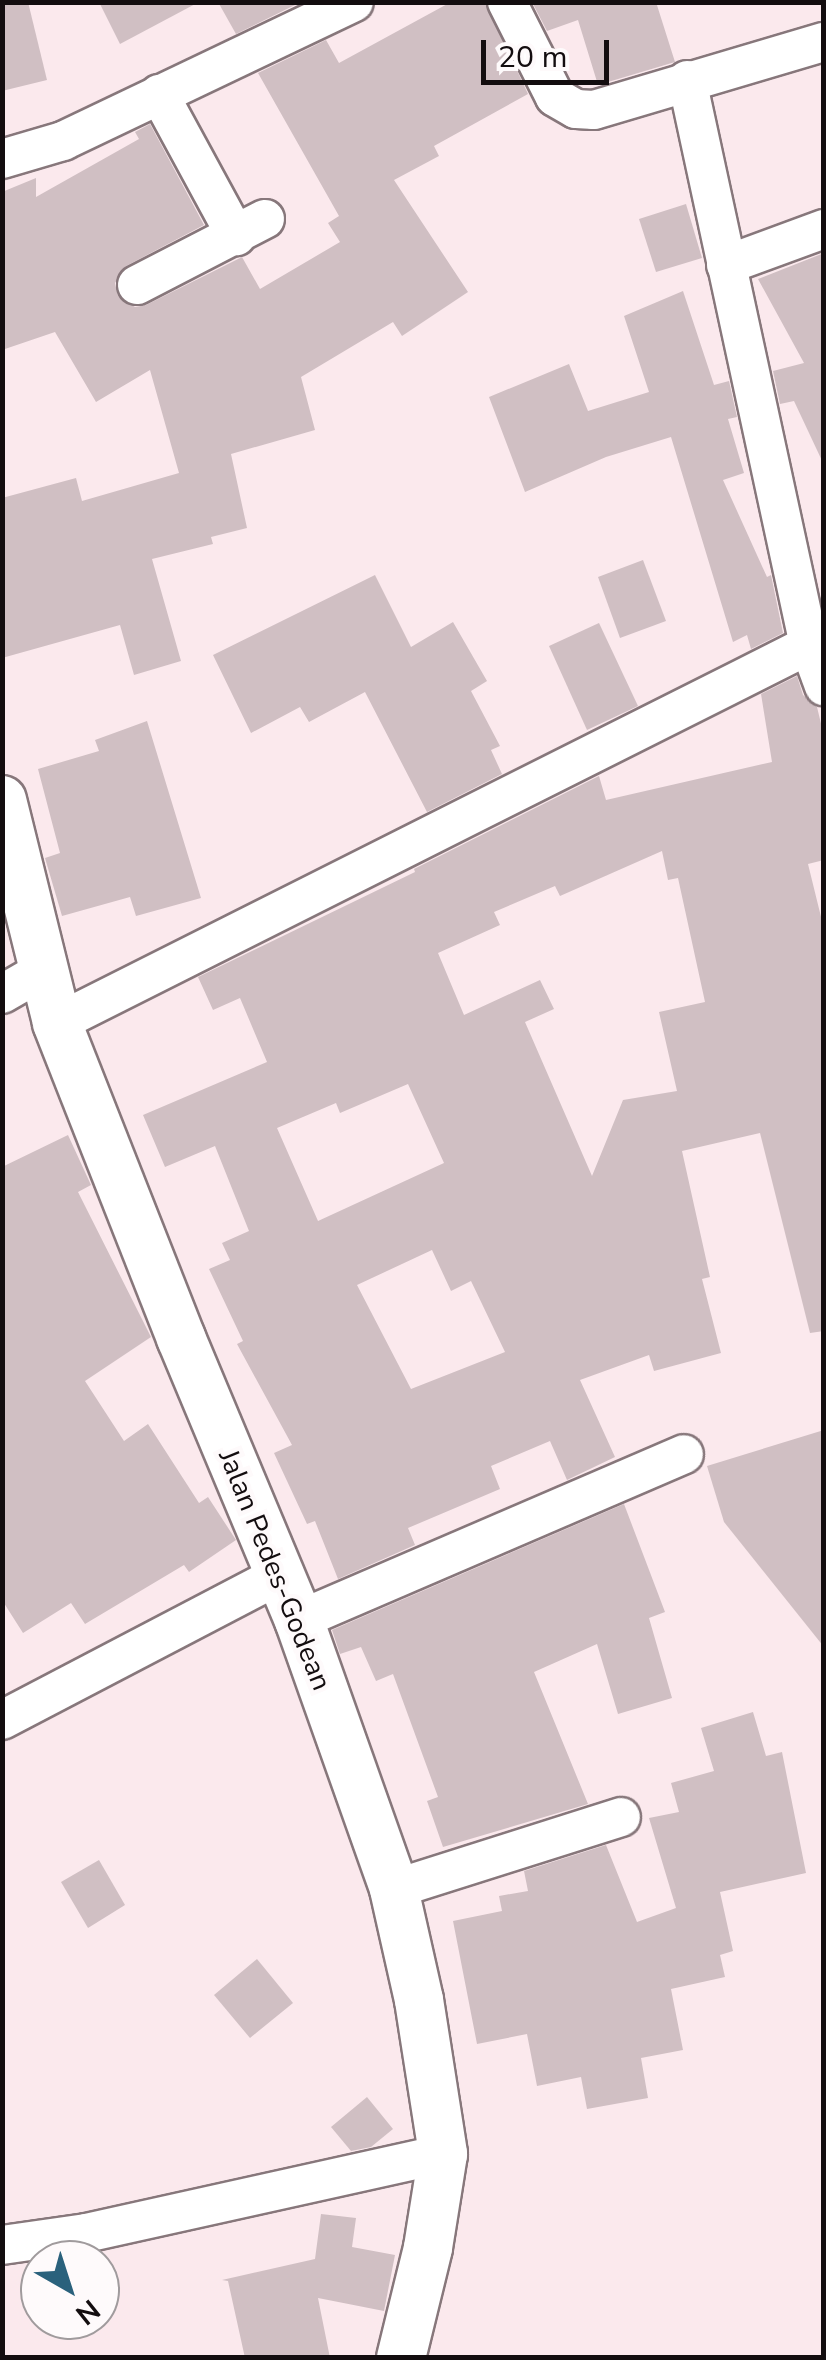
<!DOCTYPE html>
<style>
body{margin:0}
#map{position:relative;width:826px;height:2360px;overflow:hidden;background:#fbe9ed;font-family:"Nunito Sans",sans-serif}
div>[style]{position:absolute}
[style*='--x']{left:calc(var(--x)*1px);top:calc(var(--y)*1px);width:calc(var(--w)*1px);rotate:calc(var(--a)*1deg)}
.building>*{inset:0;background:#d0bfc3}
.roads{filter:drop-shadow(2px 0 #87777b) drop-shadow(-2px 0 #87777b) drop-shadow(0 2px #87777b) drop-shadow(0 -2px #87777b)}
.minor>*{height:38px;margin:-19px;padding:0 19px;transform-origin:19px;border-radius:19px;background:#fff}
.tertiary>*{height:48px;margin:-24px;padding:0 24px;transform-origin:24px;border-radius:24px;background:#fff}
span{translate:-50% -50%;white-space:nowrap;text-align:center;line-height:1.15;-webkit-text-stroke:9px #fefafb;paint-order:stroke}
.street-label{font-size:28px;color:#130d0f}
.frame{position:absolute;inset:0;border:5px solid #130d0f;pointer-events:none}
.north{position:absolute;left:20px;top:2240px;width:100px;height:100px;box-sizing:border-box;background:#fefafb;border:2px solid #a09b9d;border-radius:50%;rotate:141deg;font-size:28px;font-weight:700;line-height:40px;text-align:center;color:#130d0f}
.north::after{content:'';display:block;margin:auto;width:35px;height:45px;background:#2a617c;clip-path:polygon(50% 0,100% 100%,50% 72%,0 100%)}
.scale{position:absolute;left:481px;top:40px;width:128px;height:45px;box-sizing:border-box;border:5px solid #130d0f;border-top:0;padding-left:12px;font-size:30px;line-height:35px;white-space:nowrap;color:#130d0f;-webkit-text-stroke:8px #fefafb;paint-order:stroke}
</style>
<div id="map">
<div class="building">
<div style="clip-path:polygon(2px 2px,28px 2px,47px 80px,2px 91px)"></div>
<div style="clip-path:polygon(99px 2px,199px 2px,120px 44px)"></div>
<div style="clip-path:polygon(218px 2px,301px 2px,236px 34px)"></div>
<div style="clip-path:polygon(451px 2px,485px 2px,528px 94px,434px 146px,439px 156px,394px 180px,468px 292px,402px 336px,393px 322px,301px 377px,315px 430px,231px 454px,247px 528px,211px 537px,213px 544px,152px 559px,181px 661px,134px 675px,120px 625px,2px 658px,2px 498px,76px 478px,82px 501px,179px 473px,150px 370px,96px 402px,55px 332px,2px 350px,2px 192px,36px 178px,36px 197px,139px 139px,135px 132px,150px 124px,204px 225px,126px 266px,115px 283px,118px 296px,135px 307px,146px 305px,242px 257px,260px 289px,340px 242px,328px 223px,339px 216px,258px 73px,326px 40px,339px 63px)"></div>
<div style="clip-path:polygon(532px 2px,656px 2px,675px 62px,598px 85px,578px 20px,547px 31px)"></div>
<div style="clip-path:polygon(686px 204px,702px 258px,656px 272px,639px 219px)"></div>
<div style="clip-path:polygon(824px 253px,824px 465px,794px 401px,780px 404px,773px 371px,804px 363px,758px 279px)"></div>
<div style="clip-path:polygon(683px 291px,714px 385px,729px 381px,737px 417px,728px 419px,744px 473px,723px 480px,767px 577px,771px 575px,783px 633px,751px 649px,747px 635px,733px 642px,671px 437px,606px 457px,525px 492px,489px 397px,569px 364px,588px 411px,649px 392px,624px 316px)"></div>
<div style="clip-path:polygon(643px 560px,666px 621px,620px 638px,598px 577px)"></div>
<div style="clip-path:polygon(375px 575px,411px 647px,453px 622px,487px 681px,471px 691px,500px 746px,491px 750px,502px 774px,427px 812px,365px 692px,309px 722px,300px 707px,251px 733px,213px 655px)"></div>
<div style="clip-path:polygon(599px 623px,638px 706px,587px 730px,549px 646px)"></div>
<div style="clip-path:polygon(evenodd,797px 676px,803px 695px,817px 707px,824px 736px,824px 860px,808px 864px,824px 929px,824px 1331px,810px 1333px,760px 1133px,682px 1151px,710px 1277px,702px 1279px,721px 1353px,654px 1371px,649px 1355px,580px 1380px,615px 1457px,567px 1480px,550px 1441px,491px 1466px,500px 1489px,408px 1528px,415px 1545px,338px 1579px,315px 1521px,307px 1524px,274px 1453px,292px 1445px,237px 1344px,243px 1341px,209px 1269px,230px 1260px,222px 1243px,249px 1231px,215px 1146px,165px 1167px,143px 1115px,267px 1062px,240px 998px,213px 1010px,198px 977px,415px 872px,414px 869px,599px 776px,606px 800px,772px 762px,761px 694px,797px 676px,662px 851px,668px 880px,678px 878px,705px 1002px,659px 1012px,677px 1091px,623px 1100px,592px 1176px,525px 1022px,554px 1009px,540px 980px,464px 1015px,438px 953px,500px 925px,494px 912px,555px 886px,560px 896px,662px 851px,797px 676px,408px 1084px,444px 1163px,318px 1221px,277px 1128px,336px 1103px,340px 1113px,408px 1084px,797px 676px,432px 1250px,451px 1291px,471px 1281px,505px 1352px,411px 1389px,357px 1285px,432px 1250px)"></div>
<div style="clip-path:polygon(147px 721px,201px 898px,136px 916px,130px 897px,62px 916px,45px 858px,60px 853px,38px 769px,99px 751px,95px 740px)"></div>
<div style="clip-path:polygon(68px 1135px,91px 1185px,78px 1192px,151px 1337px,85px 1381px,124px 1441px,148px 1424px,199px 1503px,208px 1497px,236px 1540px,189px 1572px,184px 1565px,85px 1624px,71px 1603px,23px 1633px,2px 1600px,2px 1167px)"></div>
<div style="clip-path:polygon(824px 1430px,824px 1647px,724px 1522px,707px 1466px)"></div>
<div style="clip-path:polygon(624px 1504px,665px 1612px,649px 1618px,672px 1698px,618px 1714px,597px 1644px,534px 1672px,588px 1804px,443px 1847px,427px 1801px,438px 1797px,393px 1674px,376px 1681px,361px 1647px,340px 1654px,332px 1630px)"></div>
<div style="clip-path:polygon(753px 1712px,766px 1756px,782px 1752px,806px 1873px,720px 1892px,733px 1951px,720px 1955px,725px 1977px,671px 1989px,683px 2050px,641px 2058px,648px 2098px,587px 2109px,581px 2077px,537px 2086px,527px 2034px,477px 2044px,453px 1921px,502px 1911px,499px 1896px,528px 1891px,524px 1871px,606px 1845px,637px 1922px,676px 1908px,649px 1818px,679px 1812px,671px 1783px,714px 1771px,701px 1728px)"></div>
<div style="clip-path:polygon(99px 1860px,125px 1905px,88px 1928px,61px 1882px)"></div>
<div style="clip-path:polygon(257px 1959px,293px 2003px,250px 2038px,214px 1995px)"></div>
<div style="clip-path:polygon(367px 2097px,393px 2129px,371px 2147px,351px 2151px,331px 2127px)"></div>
<div style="clip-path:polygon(321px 2214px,356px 2218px,352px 2247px,395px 2255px,384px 2311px,318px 2298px,330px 2358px,245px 2358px,228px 2281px,222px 2280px,315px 2259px)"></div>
</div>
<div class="roads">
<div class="minor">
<div style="--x:507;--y:2;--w:106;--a:63.2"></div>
<div style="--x:555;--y:97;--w:24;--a:30"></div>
<div style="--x:576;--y:109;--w:18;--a:3"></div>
<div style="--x:594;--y:110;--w:240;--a:-16.5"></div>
<div style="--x:687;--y:80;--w:578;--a:77.82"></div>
<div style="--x:809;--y:645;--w:44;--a:69.9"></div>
<div style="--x:159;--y:94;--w:162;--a:61.5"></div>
<div style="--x:2;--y:159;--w:64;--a:-16.4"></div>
<div style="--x:63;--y:141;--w:322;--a:-25.5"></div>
<div style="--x:726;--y:265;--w:104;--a:-20.2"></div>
<div style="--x:137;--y:285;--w:144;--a:-27.3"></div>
<div style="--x:2;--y:994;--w:46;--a:-29.9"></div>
<div style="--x:57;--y:1023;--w:842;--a:-26.69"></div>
<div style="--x:299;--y:1620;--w:419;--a:-23.3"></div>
<div style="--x:2;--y:1720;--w:310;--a:-27.6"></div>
<div style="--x:394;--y:1889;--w:238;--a:-17.6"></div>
<div style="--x:2;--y:2245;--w:85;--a:-8.1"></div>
<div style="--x:86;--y:2233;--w:366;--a:-12.5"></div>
</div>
<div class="tertiary">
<div style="--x:2;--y:800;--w:230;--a:76.1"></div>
<div style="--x:57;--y:1023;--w:339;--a:68.5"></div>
<div style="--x:181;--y:1338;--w:306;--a:67.3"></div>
<div style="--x:299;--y:1620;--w:285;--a:70.5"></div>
<div style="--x:394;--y:1889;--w:114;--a:77.3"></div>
<div style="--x:419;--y:2000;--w:156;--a:81.1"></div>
<div style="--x:443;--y:2154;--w:95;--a:99.1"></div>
<div style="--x:428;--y:2248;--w:113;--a:103.8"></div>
</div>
</div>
<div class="street-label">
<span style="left:275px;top:1570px;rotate:68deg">Jalan Pedes-Godean</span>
</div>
<div class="frame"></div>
<div class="north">N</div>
<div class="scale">20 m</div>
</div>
